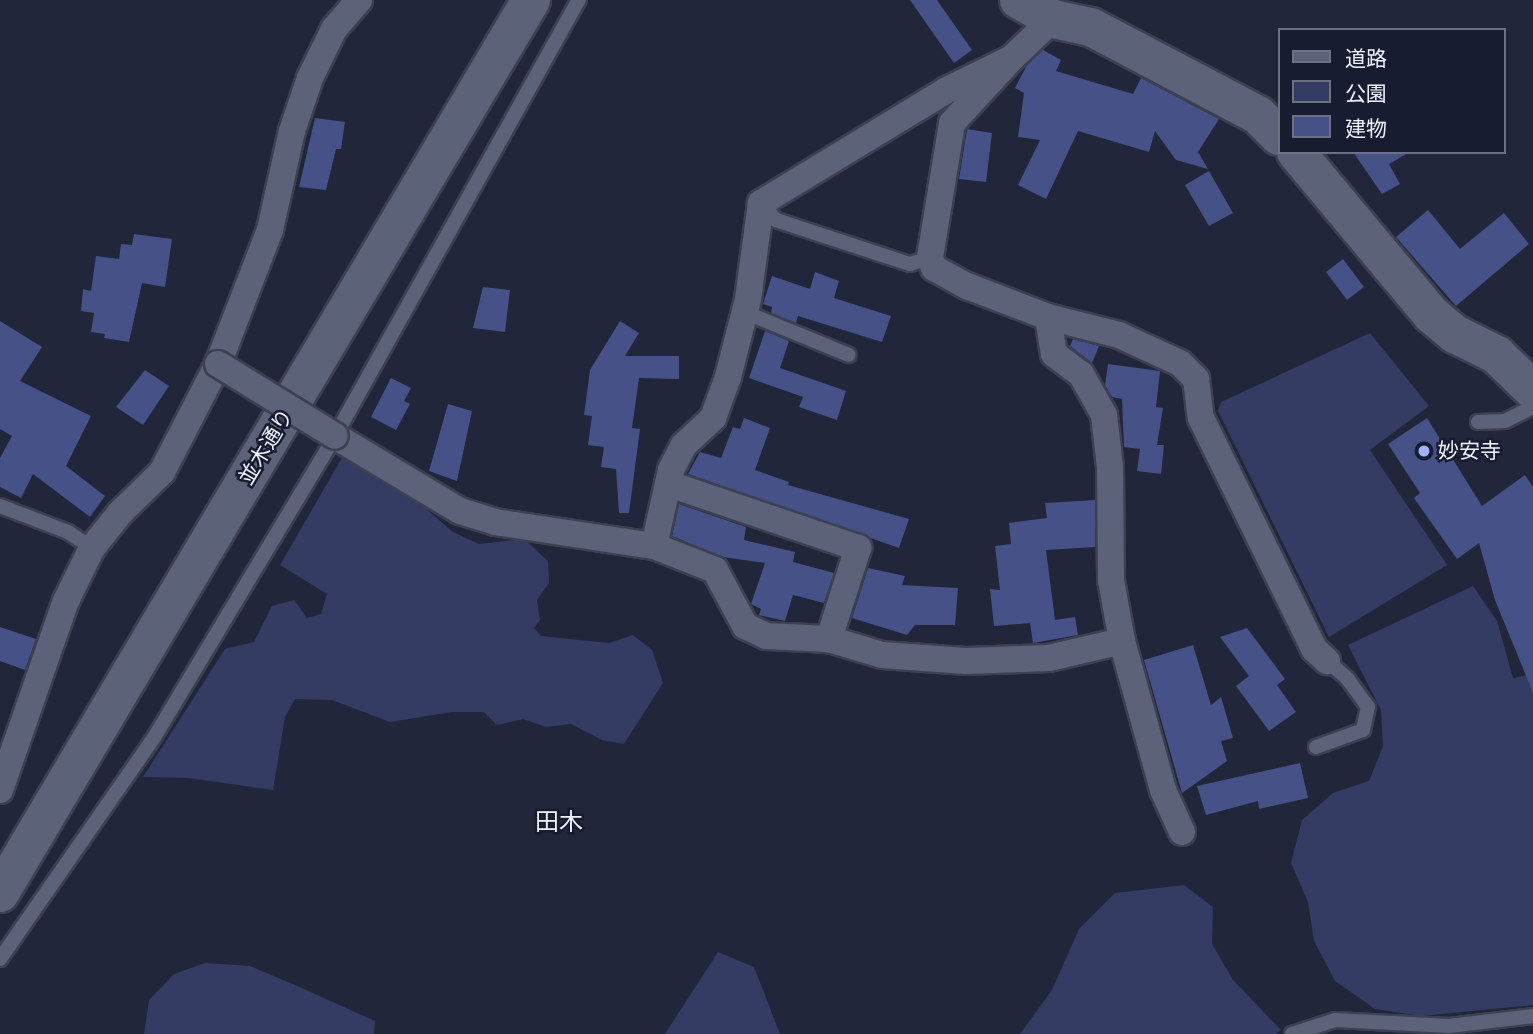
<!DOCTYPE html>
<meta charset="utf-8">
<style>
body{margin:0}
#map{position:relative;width:1533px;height:1034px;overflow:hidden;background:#21263a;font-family:"Work Sans","Noto Sans JP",sans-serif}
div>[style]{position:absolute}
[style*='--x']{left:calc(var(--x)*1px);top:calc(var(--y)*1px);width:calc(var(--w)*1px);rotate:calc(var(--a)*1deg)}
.green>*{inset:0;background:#343c63}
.building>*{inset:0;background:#455187}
.roads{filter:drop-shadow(2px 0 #3d4051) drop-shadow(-2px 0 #3d4051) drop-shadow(0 2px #3d4051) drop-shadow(0 -2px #3d4051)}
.lane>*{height:14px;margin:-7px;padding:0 7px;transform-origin:7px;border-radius:7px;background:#5c627a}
.street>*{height:26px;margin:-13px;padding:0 13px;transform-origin:13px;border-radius:13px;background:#5c627a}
.secondary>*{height:38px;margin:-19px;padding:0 19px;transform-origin:19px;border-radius:19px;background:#5c627a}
.bridges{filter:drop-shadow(2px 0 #3d4051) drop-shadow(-2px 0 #3d4051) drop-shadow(0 2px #3d4051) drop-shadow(0 -2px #3d4051)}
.street-bridge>*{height:26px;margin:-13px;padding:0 13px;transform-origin:13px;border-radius:13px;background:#5c627a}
.dots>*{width:19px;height:19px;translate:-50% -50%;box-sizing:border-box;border:4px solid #181c30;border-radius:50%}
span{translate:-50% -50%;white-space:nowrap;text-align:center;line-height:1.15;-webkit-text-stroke:5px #181c30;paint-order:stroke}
.street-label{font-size:21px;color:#eef1fc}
.poi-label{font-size:21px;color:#eef1fc}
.left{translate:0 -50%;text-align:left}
.quarter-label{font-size:24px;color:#eef1fc}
.legend{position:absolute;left:1278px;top:28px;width:228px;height:126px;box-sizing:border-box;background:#181c30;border:2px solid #6e7182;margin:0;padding:9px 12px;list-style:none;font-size:21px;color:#eef1fc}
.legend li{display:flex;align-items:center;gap:14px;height:35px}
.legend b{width:35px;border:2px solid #6e7182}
</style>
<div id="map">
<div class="green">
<div style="clip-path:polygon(1370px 333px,1429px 406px,1370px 450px,1447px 565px,1329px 637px,1218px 411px,1221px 402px)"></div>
<div style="clip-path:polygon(343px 456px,425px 508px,453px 532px,479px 544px,524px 539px,548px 561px,549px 583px,537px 600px,540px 620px,534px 628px,541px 636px,609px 643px,633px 635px,652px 650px,663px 683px,624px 744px,602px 740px,571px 724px,546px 727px,523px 719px,497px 725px,484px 712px,452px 712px,390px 722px,332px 700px,295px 699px,285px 717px,273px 790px,189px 778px,143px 777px,225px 649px,254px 642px,272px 606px,294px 600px,307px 618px,321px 614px,327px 594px,280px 565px)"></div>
<div style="clip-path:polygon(1473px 586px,1497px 621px,1513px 678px,1533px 674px,1533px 1005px,1421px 1016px,1375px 1009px,1335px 981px,1314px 941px,1308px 902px,1291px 863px,1302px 820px,1333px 793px,1369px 781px,1383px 746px,1381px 710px,1348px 645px)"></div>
<div style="clip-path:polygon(1184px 885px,1213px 907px,1212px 944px,1233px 980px,1281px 1030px,1276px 1034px,1020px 1034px,1052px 990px,1079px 929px,1115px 893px)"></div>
<div style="clip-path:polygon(718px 952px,754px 967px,780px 1034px,665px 1034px)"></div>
<div style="clip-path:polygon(205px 963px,250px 966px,295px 985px,375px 1021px,374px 1034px,144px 1034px,149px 1000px,174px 974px)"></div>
</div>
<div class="building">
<div style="clip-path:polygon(910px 0,937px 0,972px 50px,954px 63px)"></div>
<div style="clip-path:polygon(1043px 50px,1061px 60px,1056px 71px,1133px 94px,1141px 78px,1219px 119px,1198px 152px,1208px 169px,1176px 160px,1155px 131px,1149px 152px,1078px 131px,1046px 199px,1018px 185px,1040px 140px,1018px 137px,1024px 93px,1015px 88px,1027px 65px)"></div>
<div style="clip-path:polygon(315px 118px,345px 122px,341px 149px,336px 149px,326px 190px,299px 187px)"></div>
<div style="clip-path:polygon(967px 129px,992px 133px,986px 182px,959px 179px)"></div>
<div style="clip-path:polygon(1353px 152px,1410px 152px,1389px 164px,1400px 184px,1382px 194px)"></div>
<div style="clip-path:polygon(1209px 171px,1233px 213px,1209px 226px,1185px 185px)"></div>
<div style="clip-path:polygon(1428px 210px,1460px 249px,1504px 213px,1529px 244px,1456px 306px,1396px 237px)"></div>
<div style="clip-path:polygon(134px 234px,172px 239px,165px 287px,142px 283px,129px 342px,104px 338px,105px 334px,91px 332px,94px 313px,81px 311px,83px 289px,91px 291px,96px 256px,119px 259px,121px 244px,132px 245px)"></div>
<div style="clip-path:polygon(1343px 259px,1364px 287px,1347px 300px,1326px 272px)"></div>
<div style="clip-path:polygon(815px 272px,839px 281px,834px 298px,891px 316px,882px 342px,798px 316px,796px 323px,771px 313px,772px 307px,763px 304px,772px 276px,810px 289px)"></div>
<div style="clip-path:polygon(483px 287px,510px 290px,505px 332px,473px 328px)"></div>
<div style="clip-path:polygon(0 321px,42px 347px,20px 381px,91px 416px,66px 466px,105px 496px,90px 517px,33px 474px,21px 498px,0 487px,0 458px,12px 436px,0 429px)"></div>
<div style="clip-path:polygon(620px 321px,639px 333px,625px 356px,679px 356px,679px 379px,639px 378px,632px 428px,640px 429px,629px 513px,619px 513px,616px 469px,601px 467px,604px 447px,588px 445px,592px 416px,584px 415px,590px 370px)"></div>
<div style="clip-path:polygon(765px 331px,789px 341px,780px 368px,846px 391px,837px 420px,799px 407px,803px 397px,749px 378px)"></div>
<div style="clip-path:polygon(1073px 339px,1099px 346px,1092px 363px,1070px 346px)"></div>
<div style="clip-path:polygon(1108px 364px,1160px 371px,1156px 407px,1163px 408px,1157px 445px,1164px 445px,1161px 474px,1137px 471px,1140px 449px,1124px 447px,1122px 399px,1112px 397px,1105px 385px)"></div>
<div style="clip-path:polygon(145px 370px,169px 386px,143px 425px,116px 407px)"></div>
<div style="clip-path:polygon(391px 378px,411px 388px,404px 401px,410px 404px,396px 430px,371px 417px)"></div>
<div style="clip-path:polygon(448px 404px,472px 411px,457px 481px,429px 471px)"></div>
<div style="clip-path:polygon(744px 418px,770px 428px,755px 470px,789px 482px,788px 485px,909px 519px,899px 548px,688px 474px,700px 452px,721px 458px,733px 427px,740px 429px)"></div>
<div style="clip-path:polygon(1427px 418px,1482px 506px,1525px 475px,1533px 487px,1533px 693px,1495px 600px,1479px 543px,1457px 559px,1414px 498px,1420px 493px,1388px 444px)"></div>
<div style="clip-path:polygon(1095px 500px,1095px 547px,1046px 550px,1055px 620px,1075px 617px,1078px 635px,1033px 643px,1030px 623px,994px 626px,990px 589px,1000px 590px,995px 546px,1011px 544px,1009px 523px,1047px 518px,1045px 503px)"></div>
<div style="clip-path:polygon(679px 504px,746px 527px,744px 540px,795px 552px,793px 562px,834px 573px,824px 603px,793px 595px,785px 621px,759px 615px,761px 609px,751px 604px,765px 563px,722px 557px,672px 536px)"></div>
<div style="clip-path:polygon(868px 568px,905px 576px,902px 585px,958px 588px,955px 625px,915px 625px,907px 635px,852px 618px)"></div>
<div style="clip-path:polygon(0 627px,36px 639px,25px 670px,0 661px)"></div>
<div style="clip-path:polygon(1247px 628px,1285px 679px,1277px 685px,1296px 712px,1269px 731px,1236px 686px,1249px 676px,1220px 637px)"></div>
<div style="clip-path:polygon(1193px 645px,1211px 705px,1221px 697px,1233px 738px,1221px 741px,1227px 761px,1182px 793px,1144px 660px)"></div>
<div style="clip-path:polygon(1300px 763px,1308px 798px,1259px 809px,1258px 801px,1206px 815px,1197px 786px)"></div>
</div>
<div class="roads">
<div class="lane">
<div style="--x:762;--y:203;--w:22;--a:51"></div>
<div style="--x:776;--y:220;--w:141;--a:18.2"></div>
<div style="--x:910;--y:264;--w:21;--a:-17"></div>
<div style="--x:744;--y:312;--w:113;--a:22.3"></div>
<div style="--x:1478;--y:422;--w:27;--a:-2"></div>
<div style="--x:1505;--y:421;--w:31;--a:-27"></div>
<div style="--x:0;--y:506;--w:73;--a:20.9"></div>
<div style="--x:68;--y:532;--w:29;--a:34"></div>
<div style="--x:1316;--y:747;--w:50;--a:-19.9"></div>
<div style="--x:1363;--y:730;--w:24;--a:-78"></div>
<div style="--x:1368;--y:707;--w:34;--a:-126"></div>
<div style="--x:1348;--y:679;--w:28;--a:-139"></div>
<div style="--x:0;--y:959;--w:272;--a:-55.2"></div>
<div style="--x:155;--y:736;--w:350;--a:-59"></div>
<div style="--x:335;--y:436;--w:500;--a:-60.8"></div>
<div style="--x:1292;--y:1034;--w:45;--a:-18"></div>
<div style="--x:1335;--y:1020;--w:114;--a:3"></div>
<div style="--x:1449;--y:1026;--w:85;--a:-6.8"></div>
</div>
<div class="street">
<div style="--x:1012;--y:58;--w:88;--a:132.7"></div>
<div style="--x:952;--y:123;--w:137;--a:99.3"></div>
<div style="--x:930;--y:258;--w:11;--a:68"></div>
<div style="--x:934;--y:268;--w:38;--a:29"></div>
<div style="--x:967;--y:286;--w:87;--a:20.9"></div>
<div style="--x:1048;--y:317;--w:37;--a:81"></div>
<div style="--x:1054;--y:354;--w:34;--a:37"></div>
<div style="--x:1081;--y:374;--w:47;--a:60.7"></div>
<div style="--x:1104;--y:415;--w:52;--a:83.4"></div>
<div style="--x:1110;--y:467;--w:113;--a:89.5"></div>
<div style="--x:1111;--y:580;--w:62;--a:79.8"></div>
<div style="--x:1122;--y:641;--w:155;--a:74.6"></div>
<div style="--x:1163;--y:790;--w:46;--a:65.7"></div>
<div style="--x:1048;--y:317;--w:73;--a:14.2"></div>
<div style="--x:1119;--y:335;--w:67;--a:24.7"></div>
<div style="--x:1180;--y:363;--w:23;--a:45"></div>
<div style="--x:1196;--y:379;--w:39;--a:83"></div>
<div style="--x:1201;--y:418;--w:257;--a:63.9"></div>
<div style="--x:1314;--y:649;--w:18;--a:43"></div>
<div style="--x:335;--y:436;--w:146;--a:31"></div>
<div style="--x:460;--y:511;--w:37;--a:17"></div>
<div style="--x:495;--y:522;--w:161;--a:8.6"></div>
<div style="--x:654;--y:546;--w:66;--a:21.5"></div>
<div style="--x:715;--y:570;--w:64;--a:61.8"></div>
<div style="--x:745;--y:626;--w:23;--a:25"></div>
<div style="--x:766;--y:636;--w:63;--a:2.7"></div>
<div style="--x:829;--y:639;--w:55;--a:16.8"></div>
<div style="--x:882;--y:655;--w:84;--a:4.1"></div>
<div style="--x:966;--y:661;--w:83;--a:-2.1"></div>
<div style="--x:1049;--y:658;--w:75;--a:-13.1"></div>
<div style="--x:669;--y:484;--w:200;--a:18.7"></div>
<div style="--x:858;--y:548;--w:96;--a:107.7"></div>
<div style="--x:654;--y:546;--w:78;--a:-77.4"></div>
<div style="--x:671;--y:470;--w:28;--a:-63"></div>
<div style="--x:684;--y:445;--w:40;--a:-43"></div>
<div style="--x:713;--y:418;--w:44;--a:-69.9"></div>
<div style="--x:728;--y:377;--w:81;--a:-75.6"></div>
<div style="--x:748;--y:299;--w:97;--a:-82.3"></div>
<div style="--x:761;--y:203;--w:215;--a:-31.3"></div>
<div style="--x:945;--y:91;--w:75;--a:-26.2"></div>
<div style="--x:1012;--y:58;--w:57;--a:-43.6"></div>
<div style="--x:0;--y:790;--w:200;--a:-70.8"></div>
<div style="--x:66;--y:601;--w:59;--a:-63.9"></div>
<div style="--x:92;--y:548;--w:45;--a:-51.3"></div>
<div style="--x:120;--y:513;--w:59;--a:-44.3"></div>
<div style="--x:162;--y:472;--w:122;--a:-62.6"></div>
<div style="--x:218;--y:364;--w:144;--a:-68.8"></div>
<div style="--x:270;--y:230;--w:101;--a:-77.5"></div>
<div style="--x:292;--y:131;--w:56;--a:-71.2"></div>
<div style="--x:310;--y:78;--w:55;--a:-63.9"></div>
<div style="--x:334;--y:29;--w:38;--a:-49"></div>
</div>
<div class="secondary">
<div style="--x:1019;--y:0;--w:39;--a:29"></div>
<div style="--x:1053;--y:19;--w:39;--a:12"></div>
<div style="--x:1091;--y:27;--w:189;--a:27.8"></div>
<div style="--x:1258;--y:115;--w:30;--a:45"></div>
<div style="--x:1296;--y:152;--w:212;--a:50.2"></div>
<div style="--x:1432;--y:315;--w:30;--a:40"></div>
<div style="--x:1455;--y:334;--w:47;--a:26.6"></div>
<div style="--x:1497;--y:355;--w:50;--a:44.2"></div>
<div style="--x:0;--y:893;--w:1039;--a:-59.26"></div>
</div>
</div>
<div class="bridges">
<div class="street-bridge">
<div style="--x:218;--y:364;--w:137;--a:31.6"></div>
</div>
</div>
<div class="dots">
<div style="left:1424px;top:451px;background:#a1b3fd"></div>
</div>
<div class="street-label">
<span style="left:266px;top:447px;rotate:-59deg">並木通り</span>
</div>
<div class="poi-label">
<span class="left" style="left:1438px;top:451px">妙安寺</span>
</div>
<div class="quarter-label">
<span style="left:559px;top:823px">田木</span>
</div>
<ul class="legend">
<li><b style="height:9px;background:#5c627a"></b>道路</li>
<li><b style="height:19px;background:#343c63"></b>公園</li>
<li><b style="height:19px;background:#455187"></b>建物</li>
</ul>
</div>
